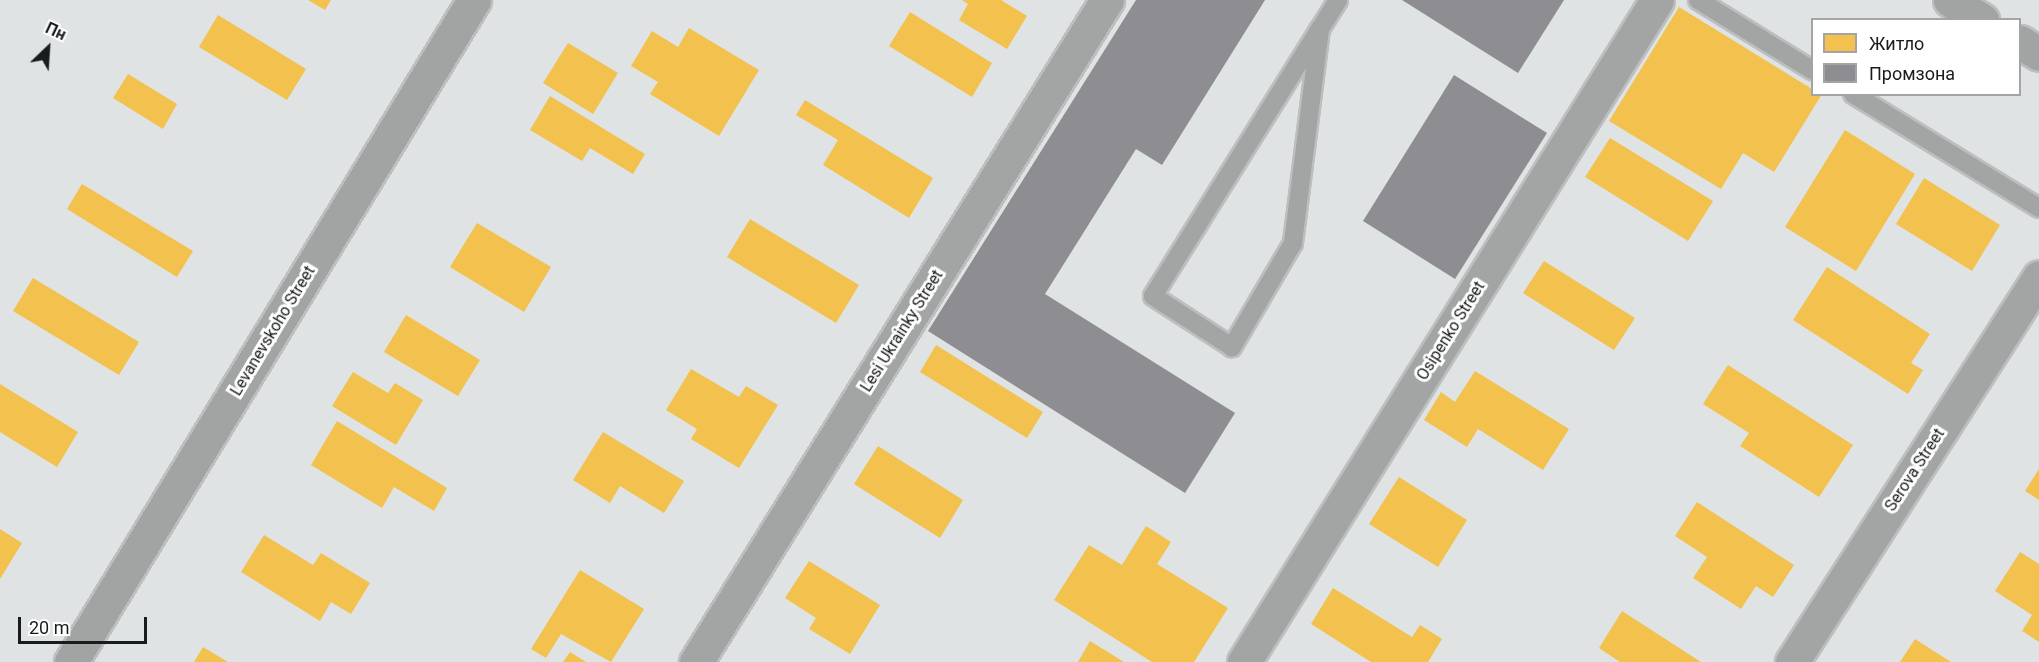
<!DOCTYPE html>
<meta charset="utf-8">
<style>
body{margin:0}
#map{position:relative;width:2039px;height:662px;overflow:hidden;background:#dfe3e4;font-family:Roboto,sans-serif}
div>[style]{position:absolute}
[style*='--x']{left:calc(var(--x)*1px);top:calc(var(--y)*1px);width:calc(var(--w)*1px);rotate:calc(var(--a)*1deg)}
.homes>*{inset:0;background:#f2c14e}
.industry>*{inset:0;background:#8d8d92}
.roads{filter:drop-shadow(2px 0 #bcbebf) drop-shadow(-2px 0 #bcbebf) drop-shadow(0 2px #bcbebf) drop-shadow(0 -2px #bcbebf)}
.lane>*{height:18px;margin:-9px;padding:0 9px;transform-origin:9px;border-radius:9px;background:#a3a4a4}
.street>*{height:33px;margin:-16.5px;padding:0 16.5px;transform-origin:16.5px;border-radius:16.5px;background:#a3a4a4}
.secondary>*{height:33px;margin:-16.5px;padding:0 16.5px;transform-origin:16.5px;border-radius:16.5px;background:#a2a3a3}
span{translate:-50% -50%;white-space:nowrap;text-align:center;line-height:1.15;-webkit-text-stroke:6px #fff;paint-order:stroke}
.street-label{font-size:16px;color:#191c1d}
.legend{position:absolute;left:1811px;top:18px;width:210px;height:78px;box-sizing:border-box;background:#fff;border:2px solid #a3a4a5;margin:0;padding:8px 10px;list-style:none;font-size:18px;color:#191c1d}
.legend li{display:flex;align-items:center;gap:12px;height:30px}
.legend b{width:30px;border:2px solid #a3a4a5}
.north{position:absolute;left:18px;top:18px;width:60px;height:60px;-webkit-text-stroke:4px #fff;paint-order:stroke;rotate:25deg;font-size:16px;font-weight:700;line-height:24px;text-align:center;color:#191c1d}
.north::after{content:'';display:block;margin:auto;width:21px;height:27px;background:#191c1d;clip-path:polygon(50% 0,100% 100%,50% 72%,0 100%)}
.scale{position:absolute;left:18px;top:617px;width:129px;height:27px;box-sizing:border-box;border:3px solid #191c1d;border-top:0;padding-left:8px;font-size:18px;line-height:21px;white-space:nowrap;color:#191c1d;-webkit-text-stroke:4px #fff;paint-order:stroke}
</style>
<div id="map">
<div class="homes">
<div style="clip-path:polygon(308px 0,331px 0,325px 10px)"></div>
<div style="clip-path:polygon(962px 0,1001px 0,1027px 16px,1007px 49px,959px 20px,968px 4px)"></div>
<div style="clip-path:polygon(1679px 7px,1812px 89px,1812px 94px,1822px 94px,1774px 172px,1743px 153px,1721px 189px,1609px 121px)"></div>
<div style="clip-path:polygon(910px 12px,992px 63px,972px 97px,889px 46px)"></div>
<div style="clip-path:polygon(218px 15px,306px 69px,287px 100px,199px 47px)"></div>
<div style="clip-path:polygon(689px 28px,759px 70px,719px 136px,650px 94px,658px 82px,631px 66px,652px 31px,678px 47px)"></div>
<div style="clip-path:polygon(568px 43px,618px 73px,593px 114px,543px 83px)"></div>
<div style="clip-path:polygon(128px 74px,177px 104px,163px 129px,113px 98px)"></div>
<div style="clip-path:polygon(550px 96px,645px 154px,633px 174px,590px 148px,582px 161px,530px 130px)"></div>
<div style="clip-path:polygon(805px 100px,933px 178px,909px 218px,823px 165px,838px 140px,796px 115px)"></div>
<div style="clip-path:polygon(1845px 130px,1915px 174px,1856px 271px,1785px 227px)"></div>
<div style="clip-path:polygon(1610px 138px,1713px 201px,1688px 241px,1585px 177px)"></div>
<div style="clip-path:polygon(1924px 178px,2000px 225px,1972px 271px,1896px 224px)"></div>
<div style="clip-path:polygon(82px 184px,193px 251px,177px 277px,67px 209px)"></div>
<div style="clip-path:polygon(750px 219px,859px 285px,836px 323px,727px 257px)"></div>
<div style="clip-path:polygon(477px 223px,551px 267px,524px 312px,450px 267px)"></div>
<div style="clip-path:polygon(1544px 261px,1635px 318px,1614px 350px,1523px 293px)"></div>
<div style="clip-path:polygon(1827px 267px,1930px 334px,1911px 363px,1923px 370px,1908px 394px,1793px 320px)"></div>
<div style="clip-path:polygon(33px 278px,139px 342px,119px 375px,13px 311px)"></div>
<div style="clip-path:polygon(406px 315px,480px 360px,458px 396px,384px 352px)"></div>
<div style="clip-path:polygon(936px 345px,1043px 412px,1027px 438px,920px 372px)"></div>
<div style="clip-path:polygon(1728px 365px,1853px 445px,1819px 497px,1740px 446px,1749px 433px,1703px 404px)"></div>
<div style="clip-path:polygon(691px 369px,739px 397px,746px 386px,778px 405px,739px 468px,691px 439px,697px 429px,666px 410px)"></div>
<div style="clip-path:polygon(1475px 371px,1569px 429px,1543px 470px,1478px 429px,1467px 447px,1424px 420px,1441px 392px,1455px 402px)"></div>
<div style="clip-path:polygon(353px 372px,388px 393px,395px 383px,423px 400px,396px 445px,332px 406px)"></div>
<div style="clip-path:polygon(0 384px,78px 432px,57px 467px,0 432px)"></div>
<div style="clip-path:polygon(337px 421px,447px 488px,434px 511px,394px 487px,382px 508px,311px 465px)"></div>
<div style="clip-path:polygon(603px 432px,684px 481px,664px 513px,620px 486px,610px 503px,573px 480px)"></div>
<div style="clip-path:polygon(878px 446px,963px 500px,940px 538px,854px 484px)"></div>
<div style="clip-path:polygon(2039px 469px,2039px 500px,2025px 491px)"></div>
<div style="clip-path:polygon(1399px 477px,1467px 520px,1438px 567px,1369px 524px)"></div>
<div style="clip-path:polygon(1697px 502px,1794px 565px,1773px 597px,1756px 586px,1741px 609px,1693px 578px,1707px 557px,1675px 536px)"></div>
<div style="clip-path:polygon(1146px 526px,1171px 542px,1157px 564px,1228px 608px,1194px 662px,1152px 662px,1054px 600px,1089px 545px,1122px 565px)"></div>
<div style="clip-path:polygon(0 529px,22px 543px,0 579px)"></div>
<div style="clip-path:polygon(264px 535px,313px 565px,321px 553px,370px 583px,351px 614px,331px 602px,320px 621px,241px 572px)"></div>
<div style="clip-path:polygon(2020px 552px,2039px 564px,2039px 642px,2022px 631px,2032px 615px,1995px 591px)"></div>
<div style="clip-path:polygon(809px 561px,880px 605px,850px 654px,809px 629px,816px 618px,785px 598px)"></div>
<div style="clip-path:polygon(580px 570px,644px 609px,611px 662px,561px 634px,546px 658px,531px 649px)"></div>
<div style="clip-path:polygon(1333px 588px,1412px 637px,1420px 625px,1442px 639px,1428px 662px,1371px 662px,1311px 624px)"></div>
<div style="clip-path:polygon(1622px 611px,1701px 662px,1620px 662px,1599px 648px)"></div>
<div style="clip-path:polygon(1915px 639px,1951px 662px,1900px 662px)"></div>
<div style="clip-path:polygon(1090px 641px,1124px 662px,1078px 662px)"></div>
<div style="clip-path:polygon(203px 647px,228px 662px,194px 662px)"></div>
<div style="clip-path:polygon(570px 652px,586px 662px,563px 662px)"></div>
</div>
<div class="industry">
<div style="clip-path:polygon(1136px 0,1265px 0,1162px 165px,1136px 149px,1045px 294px,1235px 413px,1185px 493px,928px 331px)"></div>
<div style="clip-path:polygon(1402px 0,1564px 0,1518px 73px)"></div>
<div style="clip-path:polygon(1454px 75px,1547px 133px,1455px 279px,1363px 221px)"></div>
</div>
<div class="roads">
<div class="lane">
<div style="--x:1698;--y:0;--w:134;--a:31.6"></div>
<div style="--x:1320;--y:29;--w:216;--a:97.2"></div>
<div style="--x:1293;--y:243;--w:121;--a:120.4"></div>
<div style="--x:1232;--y:347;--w:94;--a:-147.2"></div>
<div style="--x:1153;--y:296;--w:315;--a:-58"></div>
<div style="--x:1320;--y:29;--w:34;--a:-58"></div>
<div style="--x:1853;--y:94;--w:218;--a:31.5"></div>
</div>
<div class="street">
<div style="--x:696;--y:662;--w:779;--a:-58.17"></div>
<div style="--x:1244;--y:662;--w:780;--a:-58.04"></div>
<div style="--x:1792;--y:662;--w:457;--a:-57.3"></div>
</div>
<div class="secondary">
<div style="--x:1950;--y:0;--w:38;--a:32"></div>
<div style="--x:2020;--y:42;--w:22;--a:32"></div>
<div style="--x:71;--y:662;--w:775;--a:-58.67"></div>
</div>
</div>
<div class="street-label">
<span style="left:273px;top:331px;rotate:-59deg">Levanevskoho Street</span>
<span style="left:902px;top:331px;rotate:-58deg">Lesi Ukrainky Street</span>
<span style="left:1451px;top:331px;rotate:-58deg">Osipenko Street</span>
<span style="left:1915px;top:470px;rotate:-57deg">Serova Street</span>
</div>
<ul class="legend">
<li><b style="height:16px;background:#f2c14e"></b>Житло</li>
<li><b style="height:16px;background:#8d8d92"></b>Промзона</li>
</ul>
<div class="north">Пн</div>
<div class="scale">20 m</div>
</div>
